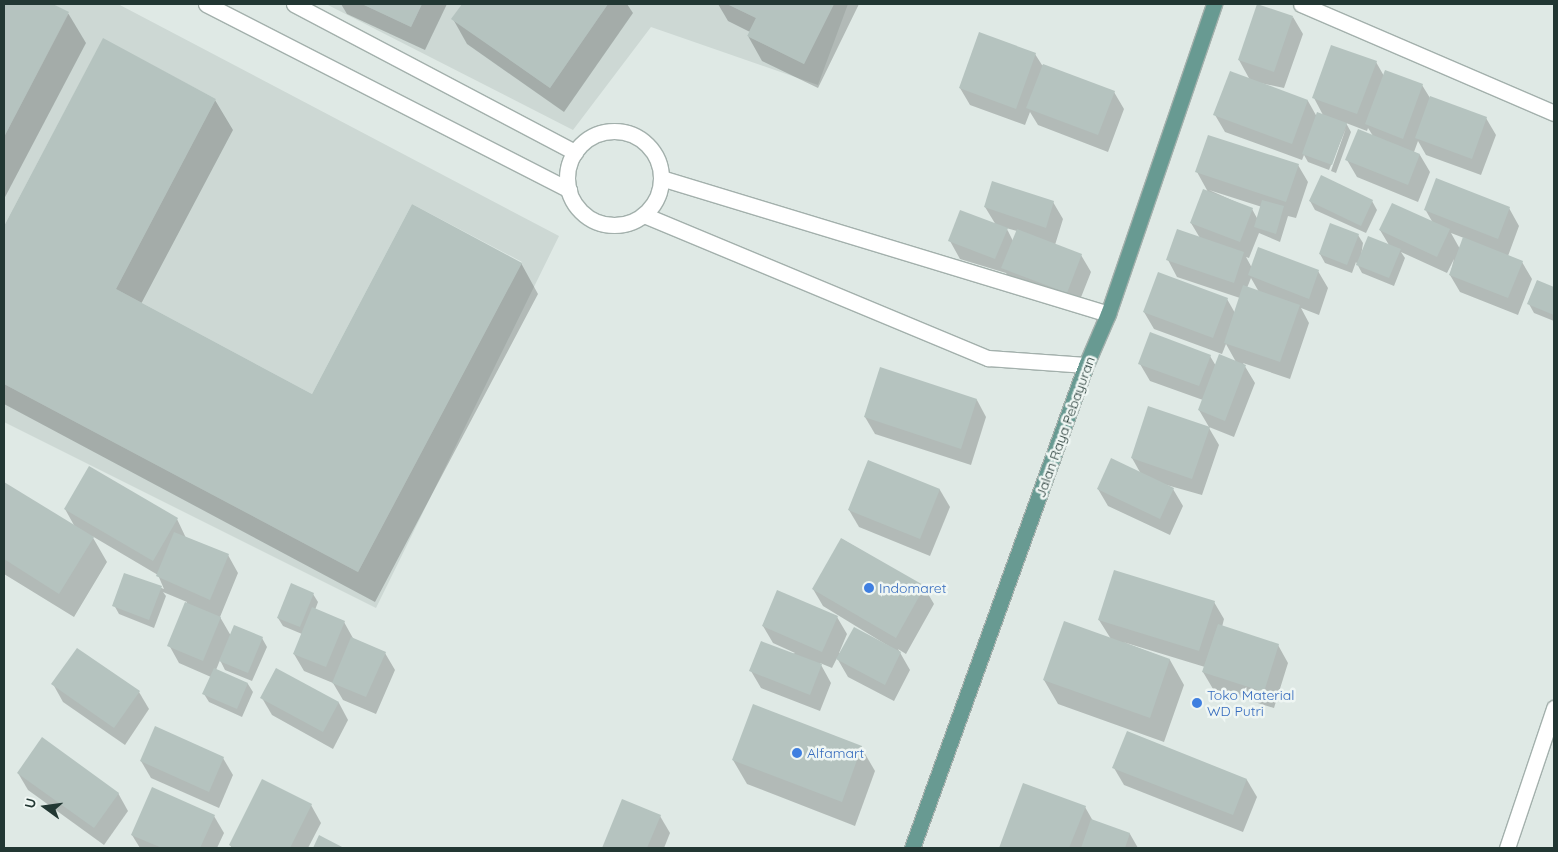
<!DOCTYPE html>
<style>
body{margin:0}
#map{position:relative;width:1558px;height:852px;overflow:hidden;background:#dfe9e5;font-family:Quicksand,sans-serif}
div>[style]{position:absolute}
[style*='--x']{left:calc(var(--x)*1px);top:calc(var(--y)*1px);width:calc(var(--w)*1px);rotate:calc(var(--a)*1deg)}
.built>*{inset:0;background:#cdd8d4}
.shadow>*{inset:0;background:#0003}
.building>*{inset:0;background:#b5c3bf}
.roads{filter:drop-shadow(1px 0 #a3b0ac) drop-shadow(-1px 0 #a3b0ac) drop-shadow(0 1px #a3b0ac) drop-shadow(0 -1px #a3b0ac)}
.minor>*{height:15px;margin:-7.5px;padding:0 7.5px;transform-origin:7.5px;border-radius:7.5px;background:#fff}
.minor>.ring{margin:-7.5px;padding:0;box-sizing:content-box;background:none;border:15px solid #fff;border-radius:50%}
.major>*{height:15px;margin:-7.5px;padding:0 7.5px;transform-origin:7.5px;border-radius:7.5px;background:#689a92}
.dots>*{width:14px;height:14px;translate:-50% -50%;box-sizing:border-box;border:2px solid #eff6f3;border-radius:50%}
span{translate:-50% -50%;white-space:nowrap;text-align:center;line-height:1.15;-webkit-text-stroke:5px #eff6f3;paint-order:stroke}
.street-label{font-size:14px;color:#223733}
.shop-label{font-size:14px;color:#366cbe}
.left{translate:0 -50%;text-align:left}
.frame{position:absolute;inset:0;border:5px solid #223733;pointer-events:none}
.north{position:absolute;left:20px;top:782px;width:50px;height:50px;-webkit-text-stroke:4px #eff6f3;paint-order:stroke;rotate:284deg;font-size:14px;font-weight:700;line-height:20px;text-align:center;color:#223733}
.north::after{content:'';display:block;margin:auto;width:18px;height:22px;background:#223733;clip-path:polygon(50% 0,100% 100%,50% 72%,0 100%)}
</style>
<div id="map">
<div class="built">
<div style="clip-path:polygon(53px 4px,118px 4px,559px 236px,376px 608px,4px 422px,4px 384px,358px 572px,522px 262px,412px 204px,312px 394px,116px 289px,216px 99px,103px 39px,4px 226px,4px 137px,69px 13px)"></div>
<div style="clip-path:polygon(326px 4px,362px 4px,411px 27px,422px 4px,462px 4px,452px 19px,550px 88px,608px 4px,727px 4px,756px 18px,747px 36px,804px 64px,834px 4px,848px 4px,818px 85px,651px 27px,573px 130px)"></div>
</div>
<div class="shadow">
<div style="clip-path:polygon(4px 4px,50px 4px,68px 13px,86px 43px,4px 199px)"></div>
<div style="clip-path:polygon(341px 4px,447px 4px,425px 50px,347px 14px)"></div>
<div style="clip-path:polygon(464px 4px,627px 4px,633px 13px,564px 112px,467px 44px,453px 19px)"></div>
<div style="clip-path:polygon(718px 4px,859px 4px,818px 88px,762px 61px,748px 36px,750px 32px,728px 21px)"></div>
<div style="clip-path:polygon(1293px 17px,1303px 34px,1284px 88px,1255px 82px,1308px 101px,1317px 117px,1323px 115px,1314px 98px,1376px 62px,1384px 76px,1422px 85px,1430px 98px,1486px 118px,1496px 135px,1481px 175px,1426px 155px,1418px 141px,1414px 152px,1420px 155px,1430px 172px,1418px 202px,1357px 177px,1347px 160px,1373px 136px,1368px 128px,1367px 131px,1346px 123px,1351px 132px,1336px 173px,1331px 171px,1346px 128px,1329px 170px,1308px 162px,1304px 155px,1302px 160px,1225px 132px,1215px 115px,1250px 80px,1239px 60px)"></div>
<div style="clip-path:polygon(103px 40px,215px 100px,233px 130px,141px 304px,312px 396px,521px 263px,538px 294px,375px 602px,4px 404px,4px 228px)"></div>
<div style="clip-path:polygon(1035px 54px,1042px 65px,1114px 92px,1124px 109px,1108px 152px,1038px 125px,1030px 112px,1025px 125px,970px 105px,960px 88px)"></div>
<div style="clip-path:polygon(evenodd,1298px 165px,1308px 182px,1296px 218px,1288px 216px,1280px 242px,1259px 233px,1249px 258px,1246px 257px,1252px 268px,1318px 271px,1328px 288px,1319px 315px,1301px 308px,1309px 323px,1290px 379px,1243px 363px,1255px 383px,1234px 437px,1209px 427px,1199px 410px,1203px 400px,1150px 381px,1140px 364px,1210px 356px,1216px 366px,1236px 362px,1226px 344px,1222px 354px,1154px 329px,1144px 312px,1227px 299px,1235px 313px,1240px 298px,1177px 277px,1168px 260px,1200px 238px,1191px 223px,1208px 192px,1197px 172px,1298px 165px,1209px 190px,1262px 207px,1258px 220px,1252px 209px,1209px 190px,1298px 165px,1251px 278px,1259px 292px,1247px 288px,1251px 278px)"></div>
<div style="clip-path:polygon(1322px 177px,1372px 201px,1377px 210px,1366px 233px,1315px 210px,1310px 201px)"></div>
<div style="clip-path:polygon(evenodd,1053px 202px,1063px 219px,1055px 245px,1081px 255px,1091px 272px,1076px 310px,1013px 286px,1006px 273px,960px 259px,950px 241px,996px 225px,985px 207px,1053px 202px,1006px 228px,1017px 231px,1013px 241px,1008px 231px,1006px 228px)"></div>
<div style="clip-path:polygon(evenodd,1509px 208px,1519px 226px,1508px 256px,1522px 262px,1532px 279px,1518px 315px,1460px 292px,1450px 275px,1454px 259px,1447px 273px,1401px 252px,1405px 258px,1394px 286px,1362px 273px,1356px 262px,1352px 273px,1325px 263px,1320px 254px,1358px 235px,1363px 243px,1361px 256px,1389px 245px,1380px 230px,1433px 223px,1425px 209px,1509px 208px,1451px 233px,1464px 238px,1460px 249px,1451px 233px)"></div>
<div style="clip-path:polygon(1537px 281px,1554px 288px,1554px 321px,1534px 313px,1529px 304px)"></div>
<div style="clip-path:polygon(977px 400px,986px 417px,971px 465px,875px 434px,865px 417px)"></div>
<div style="clip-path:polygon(1209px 428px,1219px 445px,1202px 495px,1163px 484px,1173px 489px,1183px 506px,1170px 535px,1108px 506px,1098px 489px,1141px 474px,1132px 458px)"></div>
<div style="clip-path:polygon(869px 462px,940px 490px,950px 507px,930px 556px,859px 527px,849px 510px)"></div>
<div style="clip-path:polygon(4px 483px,75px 527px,65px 509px,177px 519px,186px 538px,228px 555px,238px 573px,220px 617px,231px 636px,262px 638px,267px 647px,252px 681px,225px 670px,220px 660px,216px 670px,248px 684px,253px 692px,242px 717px,209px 702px,204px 694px,211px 677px,179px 663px,169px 645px,187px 602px,163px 592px,166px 596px,154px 628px,119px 614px,114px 605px,125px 574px,164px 589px,158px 575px,92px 536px,107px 562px,74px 617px,4px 574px)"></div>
<div style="clip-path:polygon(842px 539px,924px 587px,934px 604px,906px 654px,898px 649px,910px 670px,894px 701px,848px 677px,837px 658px,832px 668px,820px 663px,831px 683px,820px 711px,761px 688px,751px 671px,795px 653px,773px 643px,763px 626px,837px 617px,847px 634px,839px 653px,895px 650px,823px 606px,813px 589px)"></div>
<div style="clip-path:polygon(313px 594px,318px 602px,315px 610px,344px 622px,354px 640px,385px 653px,395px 670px,376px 714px,343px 700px,333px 683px,304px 671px,294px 654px,302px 634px,283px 626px,278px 618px)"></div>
<div style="clip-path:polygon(1214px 602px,1224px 619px,1222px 627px,1278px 645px,1288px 663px,1274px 708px,1213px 689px,1203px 672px,1205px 667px,1123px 642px,1170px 660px,1184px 685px,1164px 742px,1058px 704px,1044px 680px,1111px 639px,1099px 620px)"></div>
<div style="clip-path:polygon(277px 670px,339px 703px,348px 720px,333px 749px,272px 715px,262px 698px)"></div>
<div style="clip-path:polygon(53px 684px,139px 692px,149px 709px,125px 745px,63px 702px)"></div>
<div style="clip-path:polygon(861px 747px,875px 771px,855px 826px,747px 784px,733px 760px)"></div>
<div style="clip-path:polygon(223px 758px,233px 775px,219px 808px,151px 778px,141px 761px)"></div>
<div style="clip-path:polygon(1114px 768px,1247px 780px,1257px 797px,1243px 832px,1124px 785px)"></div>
<div style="clip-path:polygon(18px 773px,118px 793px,128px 811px,104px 845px,28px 790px)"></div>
<div style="clip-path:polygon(1024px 784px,1085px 807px,1093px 821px,1130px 834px,1138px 848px,1000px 848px)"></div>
<div style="clip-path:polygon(623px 801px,660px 816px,670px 833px,664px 848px,603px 848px)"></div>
<div style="clip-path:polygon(311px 805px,321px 823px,308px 848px,232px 848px,230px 845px)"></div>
<div style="clip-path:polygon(214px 816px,224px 833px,217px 848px,140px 848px,132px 835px)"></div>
</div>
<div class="building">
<div style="clip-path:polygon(4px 4px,53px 4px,69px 12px,4px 137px)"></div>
<div style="clip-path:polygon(362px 4px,422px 4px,411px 27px)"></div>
<div style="clip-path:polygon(462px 4px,608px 4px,550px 88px,451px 19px)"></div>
<div style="clip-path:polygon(727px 4px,834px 4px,804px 64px,747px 36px,756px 18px)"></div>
<div style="clip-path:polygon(1257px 4px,1293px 16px,1274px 72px,1238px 60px)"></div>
<div style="clip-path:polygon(979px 32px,1036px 53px,1016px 109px,959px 88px)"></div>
<div style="clip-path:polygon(103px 38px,216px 99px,116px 289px,312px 394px,412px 204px,522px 263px,358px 572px,4px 384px,4px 226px)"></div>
<div style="clip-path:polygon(1331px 45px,1377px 61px,1357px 114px,1312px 98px)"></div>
<div style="clip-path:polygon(1043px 64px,1115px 91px,1098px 135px,1026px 108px)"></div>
<div style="clip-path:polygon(1385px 70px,1423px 84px,1403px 139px,1365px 124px)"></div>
<div style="clip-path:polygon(1230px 71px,1308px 100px,1292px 144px,1213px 115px)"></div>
<div style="clip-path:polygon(1430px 96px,1487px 117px,1472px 159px,1415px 138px)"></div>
<div style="clip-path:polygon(1317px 112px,1347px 123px,1332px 165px,1302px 154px)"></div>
<div style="clip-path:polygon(1358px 129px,1420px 154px,1408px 185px,1345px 160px)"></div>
<div style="clip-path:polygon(1208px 135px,1299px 164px,1286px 202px,1195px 172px)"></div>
<div style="clip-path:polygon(1321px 175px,1373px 200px,1361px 226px,1309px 201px)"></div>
<div style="clip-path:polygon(1436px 178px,1510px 207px,1498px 239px,1424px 210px)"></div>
<div style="clip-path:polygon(992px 181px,1054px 201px,1046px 228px,984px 207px)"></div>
<div style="clip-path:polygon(1203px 189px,1253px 208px,1240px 242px,1190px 223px)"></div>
<div style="clip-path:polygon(1262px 200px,1284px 206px,1276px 234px,1254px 227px)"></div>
<div style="clip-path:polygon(1392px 203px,1450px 229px,1437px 257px,1379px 230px)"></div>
<div style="clip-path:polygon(960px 210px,1008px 228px,995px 259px,948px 241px)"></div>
<div style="clip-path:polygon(1330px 223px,1359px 234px,1347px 265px,1319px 254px)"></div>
<div style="clip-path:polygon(1017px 229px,1082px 254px,1067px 293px,1001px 268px)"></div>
<div style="clip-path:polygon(1177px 229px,1244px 252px,1234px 283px,1166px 260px)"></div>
<div style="clip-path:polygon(1368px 236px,1401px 249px,1389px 278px,1356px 265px)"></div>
<div style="clip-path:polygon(1463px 237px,1523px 261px,1508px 298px,1449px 275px)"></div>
<div style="clip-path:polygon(1258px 247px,1319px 270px,1309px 299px,1248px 275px)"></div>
<div style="clip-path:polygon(1158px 272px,1228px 298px,1213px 338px,1143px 312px)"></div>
<div style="clip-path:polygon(1537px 280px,1554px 287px,1554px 315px,1527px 304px)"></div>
<div style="clip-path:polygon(1243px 285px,1300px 305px,1280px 362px,1224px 343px)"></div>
<div style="clip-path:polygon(1150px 332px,1211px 355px,1199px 386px,1138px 364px)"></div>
<div style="clip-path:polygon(1219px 354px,1246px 365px,1225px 421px,1198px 410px)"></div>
<div style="clip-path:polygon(880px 367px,977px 399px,961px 449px,864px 417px)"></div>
<div style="clip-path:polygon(1148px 406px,1210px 427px,1192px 479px,1131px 458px)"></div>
<div style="clip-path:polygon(1111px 458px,1174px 488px,1160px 519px,1097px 489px)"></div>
<div style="clip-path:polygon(868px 460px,940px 489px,920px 539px,848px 510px)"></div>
<div style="clip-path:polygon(89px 466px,178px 518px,153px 561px,64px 509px)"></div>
<div style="clip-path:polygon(4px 482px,94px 537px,59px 594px,4px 559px)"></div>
<div style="clip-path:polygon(174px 532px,229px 554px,210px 600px,156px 576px)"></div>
<div style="clip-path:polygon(841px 538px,925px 586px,896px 638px,812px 589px)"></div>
<div style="clip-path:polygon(1114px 570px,1215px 601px,1199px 651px,1098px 620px)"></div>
<div style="clip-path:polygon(124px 573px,162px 586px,149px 620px,112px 606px)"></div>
<div style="clip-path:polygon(291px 583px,314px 593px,300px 627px,277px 618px)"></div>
<div style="clip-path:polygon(777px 590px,838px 616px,822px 652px,762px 626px)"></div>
<div style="clip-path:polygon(185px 602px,221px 617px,203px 661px,167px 646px)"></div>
<div style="clip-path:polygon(312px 607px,345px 621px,326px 667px,293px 654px)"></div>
<div style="clip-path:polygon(1064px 621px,1170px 659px,1150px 718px,1043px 680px)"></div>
<div style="clip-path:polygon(1218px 624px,1279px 644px,1264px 692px,1202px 672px)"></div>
<div style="clip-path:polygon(234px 625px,263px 637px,248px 673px,219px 661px)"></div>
<div style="clip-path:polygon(854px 627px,901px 652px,885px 685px,836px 659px)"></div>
<div style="clip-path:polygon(351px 637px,386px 652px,366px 697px,332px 683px)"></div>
<div style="clip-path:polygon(761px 641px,822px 664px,810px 695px,749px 671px)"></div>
<div style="clip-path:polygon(77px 648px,140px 691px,114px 728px,51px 684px)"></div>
<div style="clip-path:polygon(214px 668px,248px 683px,237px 709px,202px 694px)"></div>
<div style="clip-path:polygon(276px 668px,339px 702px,323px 732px,260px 698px)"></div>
<div style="clip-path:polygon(753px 704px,862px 746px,842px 802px,732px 760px)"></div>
<div style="clip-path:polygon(155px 726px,224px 757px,209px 792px,140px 761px)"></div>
<div style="clip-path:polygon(1127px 731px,1247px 779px,1233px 815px,1112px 768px)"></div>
<div style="clip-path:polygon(42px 737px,119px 793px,94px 828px,17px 773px)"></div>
<div style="clip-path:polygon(262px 779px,312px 804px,290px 848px,234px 848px,229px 845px)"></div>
<div style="clip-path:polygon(1023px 783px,1086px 806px,1069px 848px,999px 848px)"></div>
<div style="clip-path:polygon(152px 787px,215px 815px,200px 848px,162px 848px,131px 835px)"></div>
<div style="clip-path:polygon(622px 799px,661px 815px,647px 848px,602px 848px)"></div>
<div style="clip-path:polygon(1091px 819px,1130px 833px,1125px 848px,1081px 848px)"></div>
<div style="clip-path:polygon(319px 835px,344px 848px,313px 848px)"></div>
</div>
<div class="roads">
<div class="minor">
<div style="--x:206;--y:4;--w:408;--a:27.1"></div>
<div style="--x:294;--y:4;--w:318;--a:27.8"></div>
<div style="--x:1301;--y:4;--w:275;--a:23.3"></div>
<div class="ring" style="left:567px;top:131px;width:79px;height:79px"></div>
<div style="--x:661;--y:178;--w:467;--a:16.9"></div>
<div style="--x:644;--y:215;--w:373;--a:22.6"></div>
<div style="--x:988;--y:358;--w:98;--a:4.1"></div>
<div style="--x:1507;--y:848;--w:148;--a:-71.4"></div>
</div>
<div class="major">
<div style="--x:912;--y:848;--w:513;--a:-70.19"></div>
<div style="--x:1086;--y:365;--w:56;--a:-66.7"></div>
<div style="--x:1108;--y:314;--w:328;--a:-71.1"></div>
</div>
</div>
<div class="dots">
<div style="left:869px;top:588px;background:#3f7fe0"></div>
<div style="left:1197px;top:703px;background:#3f7fe0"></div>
<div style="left:797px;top:753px;background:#3f7fe0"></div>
</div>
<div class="street-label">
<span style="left:1065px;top:427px;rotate:-70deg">Jalan Raya Pebayuran</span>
</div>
<div class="shop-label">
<span class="left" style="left:879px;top:588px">Indomaret</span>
<span class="left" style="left:1207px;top:703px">Toko Material<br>WD Putri</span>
<span class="left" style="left:807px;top:753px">Alfamart</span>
</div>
<div class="frame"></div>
<div class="north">U</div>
</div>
